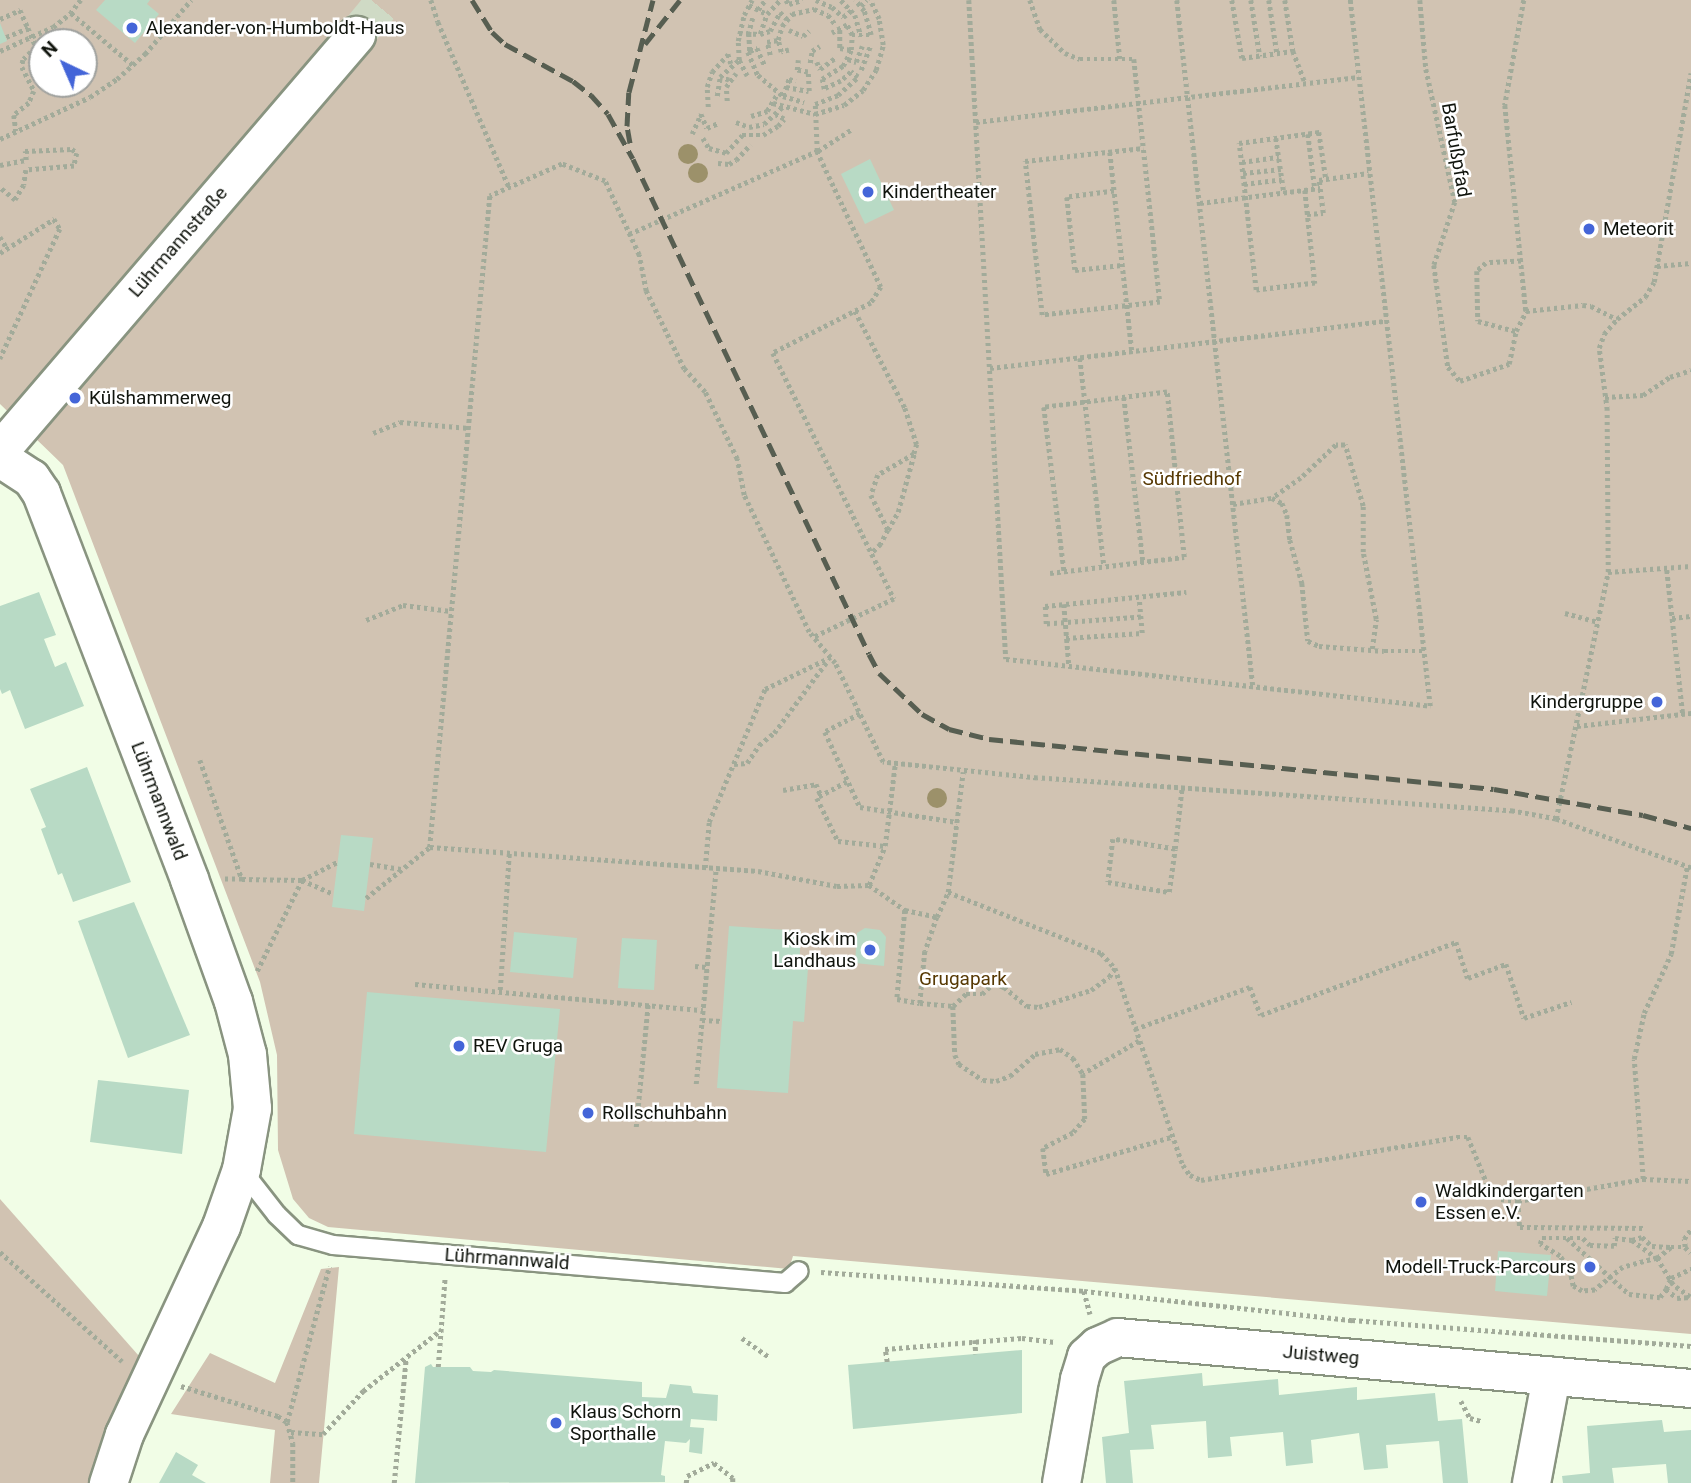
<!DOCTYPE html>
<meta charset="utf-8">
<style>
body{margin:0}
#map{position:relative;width:1691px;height:1483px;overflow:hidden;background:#f1fde6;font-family:Roboto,sans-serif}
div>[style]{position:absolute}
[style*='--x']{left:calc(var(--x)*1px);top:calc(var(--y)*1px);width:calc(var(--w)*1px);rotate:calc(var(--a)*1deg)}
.green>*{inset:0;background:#d1c3b2}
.building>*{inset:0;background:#b8dac5}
.minor-tunnel>*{height:37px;margin-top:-18.5px;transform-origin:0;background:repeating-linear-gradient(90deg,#cfdac5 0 37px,transparent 0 55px)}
.path>*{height:4.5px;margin-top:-2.25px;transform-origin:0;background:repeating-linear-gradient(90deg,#a2ab9a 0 3.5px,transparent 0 7px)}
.roads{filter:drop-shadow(2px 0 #899480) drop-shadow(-2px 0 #899480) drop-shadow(0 2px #899480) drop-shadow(0 -2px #899480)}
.service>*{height:18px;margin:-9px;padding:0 9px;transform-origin:9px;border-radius:9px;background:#fff}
.minor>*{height:37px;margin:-18.5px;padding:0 18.5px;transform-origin:18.5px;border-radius:18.5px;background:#fff}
.rail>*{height:5px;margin-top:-2.5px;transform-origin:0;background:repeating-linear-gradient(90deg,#575e51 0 14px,transparent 0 21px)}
.path-bridge>*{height:4.5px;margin-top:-2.25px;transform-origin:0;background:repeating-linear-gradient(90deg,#a2ab9a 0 3.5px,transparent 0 7px)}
.trees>*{width:20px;height:20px;margin:-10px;border-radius:50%;background:#9c916a}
.dots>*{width:19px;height:19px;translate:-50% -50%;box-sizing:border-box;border:4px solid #fff;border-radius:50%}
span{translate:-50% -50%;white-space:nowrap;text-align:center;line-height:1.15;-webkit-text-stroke:5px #fff;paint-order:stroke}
.poi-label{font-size:19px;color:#10140d}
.left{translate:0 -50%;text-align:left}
.right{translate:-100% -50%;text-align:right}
.street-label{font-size:19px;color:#10140d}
.park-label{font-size:19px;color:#573904}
.north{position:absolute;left:28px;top:28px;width:70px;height:70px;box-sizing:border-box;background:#fff;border:2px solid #9fa19e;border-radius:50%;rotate:316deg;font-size:19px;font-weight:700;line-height:28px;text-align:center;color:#10140d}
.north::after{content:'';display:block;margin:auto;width:24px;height:32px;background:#4465d8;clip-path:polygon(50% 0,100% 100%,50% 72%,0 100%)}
</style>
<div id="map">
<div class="green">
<div style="clip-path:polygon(evenodd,0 0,1691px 0,1691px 1334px,793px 1256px,789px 1269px,328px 1227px,309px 1218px,293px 1199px,278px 1150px,277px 1055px,260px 982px,63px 465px,0 404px,0 0,42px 42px,84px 42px,84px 84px,42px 84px,42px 42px)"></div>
<div style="clip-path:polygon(0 1199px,139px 1356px,89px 1483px,0 1483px)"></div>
<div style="clip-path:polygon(339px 1267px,319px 1483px,270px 1483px,275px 1430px,171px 1414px,210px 1353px,275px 1383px,321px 1269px)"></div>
</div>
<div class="building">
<div style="clip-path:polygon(105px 0,150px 0,147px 4px,159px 14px,135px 43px,96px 10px)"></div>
<div style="clip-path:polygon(0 23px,7px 41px,0 44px)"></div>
<div style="clip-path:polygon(870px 159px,894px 210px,865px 224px,841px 174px)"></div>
<div style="clip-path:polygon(39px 592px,56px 635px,44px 639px,55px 667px,66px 662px,84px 706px,25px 729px,10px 690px,2px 694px,0 689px,0 606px)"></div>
<div style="clip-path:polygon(87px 767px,131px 882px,73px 902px,62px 873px,58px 875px,41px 829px,46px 827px,30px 789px)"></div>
<div style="clip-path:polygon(341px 835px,373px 838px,364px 911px,332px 907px)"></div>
<div style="clip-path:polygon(134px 902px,190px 1035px,128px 1058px,78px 921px)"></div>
<div style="clip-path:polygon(729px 926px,801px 931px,799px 968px,808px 968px,804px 1022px,793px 1021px,788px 1093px,717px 1088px)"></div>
<div style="clip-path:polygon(865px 928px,880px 930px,886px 937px,884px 966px,855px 963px,857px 933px)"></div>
<div style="clip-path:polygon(514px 932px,577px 938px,573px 978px,510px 972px)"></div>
<div style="clip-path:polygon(622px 938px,657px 940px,654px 990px,618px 988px)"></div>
<div style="clip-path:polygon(367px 992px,560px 1009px,546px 1152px,354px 1134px)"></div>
<div style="clip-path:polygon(98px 1080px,189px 1090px,182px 1154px,90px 1142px)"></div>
<div style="clip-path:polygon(1498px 1251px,1551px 1255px,1547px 1296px,1495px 1291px)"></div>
<div style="clip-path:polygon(1022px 1350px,1022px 1413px,853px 1429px,848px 1365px)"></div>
<div style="clip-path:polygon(431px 1364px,433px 1367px,470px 1367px,473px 1371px,491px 1372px,494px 1370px,642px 1382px,642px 1397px,666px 1398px,670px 1384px,691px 1386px,693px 1393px,718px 1395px,717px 1421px,691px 1419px,690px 1427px,704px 1428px,702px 1454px,689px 1452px,690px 1439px,686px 1443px,665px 1441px,661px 1475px,665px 1476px,665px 1482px,415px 1483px,425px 1367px)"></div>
<div style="clip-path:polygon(1202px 1373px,1203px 1386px,1278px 1379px,1279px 1395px,1357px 1387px,1357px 1400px,1435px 1393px,1438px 1421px,1462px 1419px,1468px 1483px,1443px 1483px,1439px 1441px,1386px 1445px,1388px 1468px,1364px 1470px,1359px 1433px,1311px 1440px,1313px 1463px,1286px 1466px,1283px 1432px,1230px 1437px,1232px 1456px,1208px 1458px,1206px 1421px,1151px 1425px,1154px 1449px,1130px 1450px,1133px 1483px,1106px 1483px,1102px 1437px,1129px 1433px,1124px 1381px)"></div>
<div style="clip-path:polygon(1662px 1420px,1664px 1432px,1691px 1430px,1691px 1483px,1668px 1483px,1666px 1464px,1612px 1468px,1614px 1483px,1563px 1483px,1562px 1476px,1590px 1473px,1587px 1426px)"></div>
<div style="clip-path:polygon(176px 1452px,198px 1465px,192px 1475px,206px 1483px,159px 1483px)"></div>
</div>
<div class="minor-tunnel">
<div style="--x:356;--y:35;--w:45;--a:-50.4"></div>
</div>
<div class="path">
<div style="--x:81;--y:0;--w:16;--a:128"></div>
<div style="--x:71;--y:13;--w:81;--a:40"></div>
<div style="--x:431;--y:0;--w:23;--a:72"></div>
<div style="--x:438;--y:22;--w:180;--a:66.7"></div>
<div style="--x:786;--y:0;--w:5;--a:53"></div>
<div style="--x:789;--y:4;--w:14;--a:-17"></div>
<div style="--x:816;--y:0;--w:17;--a:24"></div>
<div style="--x:832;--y:7;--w:15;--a:42"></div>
<div style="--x:843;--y:17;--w:11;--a:-38"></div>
<div style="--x:841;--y:0;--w:21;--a:47"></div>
<div style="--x:855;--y:15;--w:22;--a:74"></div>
<div style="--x:969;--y:0;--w:660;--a:86.79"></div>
<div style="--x:1006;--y:659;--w:427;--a:6.3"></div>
<div style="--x:1430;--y:706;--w:711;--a:-96.46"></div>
<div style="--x:1030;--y:0;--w:31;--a:71"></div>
<div style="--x:1040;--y:29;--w:35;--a:44"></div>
<div style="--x:1065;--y:53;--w:16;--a:22"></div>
<div style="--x:1080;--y:59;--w:54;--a:0"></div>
<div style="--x:1134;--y:59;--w:244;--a:83.9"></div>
<div style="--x:1160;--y:302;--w:119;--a:173.7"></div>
<div style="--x:1042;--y:315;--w:155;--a:-96.3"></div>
<div style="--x:1025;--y:161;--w:119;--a:-6.3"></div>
<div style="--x:1114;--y:0;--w:59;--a:84.2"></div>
<div style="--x:1177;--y:0;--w:690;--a:83.68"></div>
<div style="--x:1232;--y:0;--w:59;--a:80.2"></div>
<div style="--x:1242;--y:58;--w:51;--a:-7.8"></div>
<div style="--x:1251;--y:0;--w:57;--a:80.9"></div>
<div style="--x:1269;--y:0;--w:54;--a:81.4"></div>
<div style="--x:1285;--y:0;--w:52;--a:81.1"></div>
<div style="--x:1293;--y:51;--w:34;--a:69"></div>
<div style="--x:1420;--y:0;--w:69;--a:85"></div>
<div style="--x:1426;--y:69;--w:136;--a:77.7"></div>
<div style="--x:1455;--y:202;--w:66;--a:108.4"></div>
<div style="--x:1434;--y:265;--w:103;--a:82.2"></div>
<div style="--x:1448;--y:367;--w:18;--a:49"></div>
<div style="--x:1460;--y:381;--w:52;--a:-19.1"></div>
<div style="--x:1509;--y:364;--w:34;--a:-78"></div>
<div style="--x:1524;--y:0;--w:107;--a:100.3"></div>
<div style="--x:1505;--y:105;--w:207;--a:84.2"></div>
<div style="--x:1526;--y:311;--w:57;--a:-6"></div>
<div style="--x:1583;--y:305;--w:8;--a:7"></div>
<div style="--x:1591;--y:306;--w:29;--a:27"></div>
<div style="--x:749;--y:5;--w:20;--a:27"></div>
<div style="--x:861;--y:6;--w:8;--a:-50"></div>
<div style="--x:758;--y:10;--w:12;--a:-55"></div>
<div style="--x:753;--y:18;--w:16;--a:105"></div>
<div style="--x:749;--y:33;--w:18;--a:87"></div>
<div style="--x:750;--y:51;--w:2;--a:153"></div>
<div style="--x:748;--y:52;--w:25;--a:67"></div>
<div style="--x:758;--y:75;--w:33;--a:40"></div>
<div style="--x:783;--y:96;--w:22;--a:16"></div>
<div style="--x:0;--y:19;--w:22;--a:-24"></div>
<div style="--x:20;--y:10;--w:20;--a:66"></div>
<div style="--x:789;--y:30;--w:15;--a:23"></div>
<div style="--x:803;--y:36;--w:8;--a:-40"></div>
<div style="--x:840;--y:30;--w:18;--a:90"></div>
<div style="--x:840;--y:48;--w:11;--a:10"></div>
<div style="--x:739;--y:33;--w:21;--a:3"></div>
<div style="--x:760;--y:34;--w:10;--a:-17"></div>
<div style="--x:770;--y:31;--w:21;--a:-62"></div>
<div style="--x:780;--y:12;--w:10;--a:45"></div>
<div style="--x:760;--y:34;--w:21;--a:-71"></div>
<div style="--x:767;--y:14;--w:19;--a:-47"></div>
<div style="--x:852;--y:35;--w:19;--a:0"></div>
<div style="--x:871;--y:35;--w:25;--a:-106"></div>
<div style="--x:864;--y:11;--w:14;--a:-129"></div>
<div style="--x:6;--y:37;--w:24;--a:-22"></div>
<div style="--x:28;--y:28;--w:21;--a:67"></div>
<div style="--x:36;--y:47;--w:18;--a:135"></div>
<div style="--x:23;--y:60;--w:7;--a:98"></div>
<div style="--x:22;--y:67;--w:27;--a:63"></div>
<div style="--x:34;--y:91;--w:13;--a:113"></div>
<div style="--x:29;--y:103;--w:19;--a:141"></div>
<div style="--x:14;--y:115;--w:16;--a:83"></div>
<div style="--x:789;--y:50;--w:8;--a:166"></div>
<div style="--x:781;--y:52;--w:12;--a:-104"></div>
<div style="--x:778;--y:40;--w:15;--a:-74"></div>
<div style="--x:782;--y:26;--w:16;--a:-50"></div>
<div style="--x:792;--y:14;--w:23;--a:-13"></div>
<div style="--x:814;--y:9;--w:15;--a:23"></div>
<div style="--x:828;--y:15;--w:11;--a:52"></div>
<div style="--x:0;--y:51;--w:58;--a:-24.4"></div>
<div style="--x:53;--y:27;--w:23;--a:-38"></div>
<div style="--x:750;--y:51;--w:8;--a:-23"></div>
<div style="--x:757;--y:48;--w:20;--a:66"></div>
<div style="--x:770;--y:55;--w:13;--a:-103"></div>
<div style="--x:767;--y:42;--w:11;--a:-10"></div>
<div style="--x:848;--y:59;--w:9;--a:21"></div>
<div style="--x:856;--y:62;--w:17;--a:-69"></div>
<div style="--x:817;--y:62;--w:8;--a:67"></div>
<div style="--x:820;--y:69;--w:19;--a:-36"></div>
<div style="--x:810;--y:63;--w:12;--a:-81"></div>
<div style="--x:812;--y:51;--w:9;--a:-32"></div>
<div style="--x:861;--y:70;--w:25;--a:-69"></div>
<div style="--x:747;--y:76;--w:18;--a:-117"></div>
<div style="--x:739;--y:60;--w:19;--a:-93"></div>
<div style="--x:738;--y:41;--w:27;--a:-77"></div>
<div style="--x:744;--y:15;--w:17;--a:-62"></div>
<div style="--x:729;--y:80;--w:9;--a:-162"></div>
<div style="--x:720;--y:77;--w:25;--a:-42"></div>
<div style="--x:786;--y:87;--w:23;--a:10"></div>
<div style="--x:809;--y:91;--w:19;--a:-93"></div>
<div style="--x:808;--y:72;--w:11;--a:-170"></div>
<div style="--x:797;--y:70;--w:10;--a:-84"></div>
<div style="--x:717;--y:96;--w:19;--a:-81"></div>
<div style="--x:783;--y:96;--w:18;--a:-71"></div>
<div style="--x:789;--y:79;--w:7;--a:16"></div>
<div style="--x:727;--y:101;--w:14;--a:-94"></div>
<div style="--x:726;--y:87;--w:17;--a:-54"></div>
<div style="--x:773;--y:103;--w:43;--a:14.7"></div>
<div style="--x:815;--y:114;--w:30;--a:-17"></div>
<div style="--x:844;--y:105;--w:24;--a:-38"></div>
<div style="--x:863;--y:90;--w:24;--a:-57"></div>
<div style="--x:876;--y:70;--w:26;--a:-74"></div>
<div style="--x:883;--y:45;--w:26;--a:-99"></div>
<div style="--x:879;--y:19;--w:21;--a:-115"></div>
<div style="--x:708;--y:107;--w:20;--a:-93"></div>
<div style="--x:707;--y:87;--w:16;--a:-72"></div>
<div style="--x:712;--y:72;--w:24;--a:-48"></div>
<div style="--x:728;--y:54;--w:10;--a:73"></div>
<div style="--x:751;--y:116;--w:17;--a:-17"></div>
<div style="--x:767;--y:111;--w:21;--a:-59"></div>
<div style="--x:736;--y:122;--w:14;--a:21"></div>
<div style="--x:749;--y:127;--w:15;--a:-11"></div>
<div style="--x:764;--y:124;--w:25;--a:-43"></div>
<div style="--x:976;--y:122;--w:385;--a:-6.7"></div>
<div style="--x:692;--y:134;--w:22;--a:-66"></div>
<div style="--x:701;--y:114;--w:15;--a:67"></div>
<div style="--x:707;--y:128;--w:12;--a:-24"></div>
<div style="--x:1308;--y:134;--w:55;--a:82.7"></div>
<div style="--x:703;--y:138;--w:12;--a:59"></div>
<div style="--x:709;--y:148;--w:18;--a:16"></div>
<div style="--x:726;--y:153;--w:24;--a:-48"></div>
<div style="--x:742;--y:135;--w:21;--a:0"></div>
<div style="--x:763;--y:135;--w:17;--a:-31"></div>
<div style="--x:778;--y:126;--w:9;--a:-49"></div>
<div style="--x:784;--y:119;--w:9;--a:-153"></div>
<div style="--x:1276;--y:138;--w:56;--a:81.7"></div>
<div style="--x:0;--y:139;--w:99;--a:-25"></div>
<div style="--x:90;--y:97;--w:32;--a:-34"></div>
<div style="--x:117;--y:79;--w:38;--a:-42"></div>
<div style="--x:145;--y:54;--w:71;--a:-49.6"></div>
<div style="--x:817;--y:151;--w:47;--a:-92.4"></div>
<div style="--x:815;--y:104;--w:25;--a:-21"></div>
<div style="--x:838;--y:95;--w:27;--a:-42"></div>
<div style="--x:858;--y:77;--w:9;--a:-144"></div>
<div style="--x:851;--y:72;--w:13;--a:138"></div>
<div style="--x:841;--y:81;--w:19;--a:155"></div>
<div style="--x:824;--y:89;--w:10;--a:-101"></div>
<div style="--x:822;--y:79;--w:25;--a:-32"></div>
<div style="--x:843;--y:66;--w:18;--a:-63"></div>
<div style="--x:851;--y:50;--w:15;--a:-86"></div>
<div style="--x:852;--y:35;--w:11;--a:-117"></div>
<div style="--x:847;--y:25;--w:17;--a:152"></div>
<div style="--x:818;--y:151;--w:40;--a:-32.9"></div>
<div style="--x:1110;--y:152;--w:201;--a:83.7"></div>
<div style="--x:1242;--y:162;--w:37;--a:-8"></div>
<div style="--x:718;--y:163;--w:11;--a:5"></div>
<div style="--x:729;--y:164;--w:8;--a:-30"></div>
<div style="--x:736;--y:160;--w:21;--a:-47"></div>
<div style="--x:0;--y:165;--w:26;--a:-11"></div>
<div style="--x:26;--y:160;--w:9;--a:-96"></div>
<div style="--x:25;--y:151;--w:47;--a:-2.4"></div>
<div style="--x:72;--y:149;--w:6;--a:39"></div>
<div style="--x:77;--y:153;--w:13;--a:103"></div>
<div style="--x:74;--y:166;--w:48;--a:175.2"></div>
<div style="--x:26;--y:170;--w:15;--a:98"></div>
<div style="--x:24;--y:185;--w:17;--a:121"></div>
<div style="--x:15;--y:200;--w:19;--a:-141"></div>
<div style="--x:1243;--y:173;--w:38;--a:-6"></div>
<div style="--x:1244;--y:184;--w:38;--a:-7"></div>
<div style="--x:1305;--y:190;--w:94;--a:83.9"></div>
<div style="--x:1315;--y:283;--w:59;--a:173.2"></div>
<div style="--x:1256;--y:290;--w:148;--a:-96.6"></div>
<div style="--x:1239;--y:143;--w:81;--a:-7.8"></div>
<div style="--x:1319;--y:132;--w:48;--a:81.5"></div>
<div style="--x:1114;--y:191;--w:47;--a:172.7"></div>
<div style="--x:1067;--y:197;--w:73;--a:83.7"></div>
<div style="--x:1075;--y:270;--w:47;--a:-6.1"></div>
<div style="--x:1200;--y:203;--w:121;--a:-7.1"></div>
<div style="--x:1307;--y:214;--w:16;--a:-4"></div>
<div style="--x:1323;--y:213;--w:33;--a:-97"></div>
<div style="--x:1319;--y:180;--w:50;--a:-8"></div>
<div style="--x:629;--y:234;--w:206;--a:-23.8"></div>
<div style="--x:817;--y:151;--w:150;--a:64.8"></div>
<div style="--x:881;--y:287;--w:19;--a:122"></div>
<div style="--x:871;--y:303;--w:110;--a:153"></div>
<div style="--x:773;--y:353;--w:274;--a:63.8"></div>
<div style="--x:894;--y:599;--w:89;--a:154.6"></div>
<div style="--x:0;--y:237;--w:13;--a:58"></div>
<div style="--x:0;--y:253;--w:64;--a:-32.2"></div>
<div style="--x:54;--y:219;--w:12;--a:59"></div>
<div style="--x:60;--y:229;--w:143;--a:114.8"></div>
<div style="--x:1521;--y:261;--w:35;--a:177"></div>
<div style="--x:1486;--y:263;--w:12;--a:138"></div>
<div style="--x:1477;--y:271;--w:50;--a:88.9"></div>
<div style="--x:1478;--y:321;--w:39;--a:15"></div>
<div style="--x:1516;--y:331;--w:22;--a:-63"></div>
<div style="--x:1657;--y:266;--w:34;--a:-5"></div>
<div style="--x:855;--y:311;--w:109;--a:62.7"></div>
<div style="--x:905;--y:408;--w:38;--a:72"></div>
<div style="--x:917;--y:444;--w:10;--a:107"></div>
<div style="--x:914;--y:454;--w:42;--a:149.7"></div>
<div style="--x:878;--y:475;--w:21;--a:109"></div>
<div style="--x:871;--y:495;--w:39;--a:64"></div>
<div style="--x:888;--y:530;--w:16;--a:117"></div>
<div style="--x:881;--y:544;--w:13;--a:135"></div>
<div style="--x:1080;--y:358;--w:209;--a:83.4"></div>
<div style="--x:990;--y:368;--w:398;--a:-6.8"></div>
<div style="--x:1124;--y:397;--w:166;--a:83.4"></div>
<div style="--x:1605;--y:397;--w:38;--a:-3"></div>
<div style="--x:1643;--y:395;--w:32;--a:-34"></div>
<div style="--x:1670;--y:377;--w:22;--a:-18"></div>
<div style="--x:373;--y:433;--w:29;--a:-22"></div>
<div style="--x:400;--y:422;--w:69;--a:5"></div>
<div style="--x:1233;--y:504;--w:39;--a:-9"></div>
<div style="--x:888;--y:530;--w:21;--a:-61"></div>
<div style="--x:898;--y:512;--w:60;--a:-74.6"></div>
<div style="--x:1667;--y:570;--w:145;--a:83.7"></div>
<div style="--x:1608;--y:572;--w:83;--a:-4.1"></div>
<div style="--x:1050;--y:573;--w:135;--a:-6.8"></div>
<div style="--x:1184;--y:557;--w:166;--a:-95.9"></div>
<div style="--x:1167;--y:392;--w:124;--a:173"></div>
<div style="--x:1044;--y:407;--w:165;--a:83"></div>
<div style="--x:1064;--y:604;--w:61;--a:85.3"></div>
<div style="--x:1565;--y:613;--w:34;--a:15"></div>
<div style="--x:1141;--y:617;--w:95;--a:175.8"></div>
<div style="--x:1046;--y:624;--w:18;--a:-93"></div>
<div style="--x:1045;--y:606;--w:142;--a:-5.7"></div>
<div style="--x:1672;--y:618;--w:19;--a:-6"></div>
<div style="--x:366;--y:620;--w:40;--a:-22"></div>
<div style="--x:403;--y:605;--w:48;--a:7.1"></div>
<div style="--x:1066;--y:638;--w:76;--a:-3.8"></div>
<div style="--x:1142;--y:633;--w:34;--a:-95"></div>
<div style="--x:1372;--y:649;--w:30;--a:-82"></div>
<div style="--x:1376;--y:619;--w:68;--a:-101"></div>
<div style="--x:1363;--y:552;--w:46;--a:-90"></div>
<div style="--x:1363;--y:506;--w:64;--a:-106.4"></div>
<div style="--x:1345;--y:445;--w:9;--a:180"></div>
<div style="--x:1336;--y:445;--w:48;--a:136.7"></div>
<div style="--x:1301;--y:478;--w:35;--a:145"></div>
<div style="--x:1272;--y:498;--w:11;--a:27"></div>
<div style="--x:1282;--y:503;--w:13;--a:67"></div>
<div style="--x:1287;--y:515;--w:25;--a:83"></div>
<div style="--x:1290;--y:540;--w:45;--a:74.4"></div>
<div style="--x:1302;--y:583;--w:58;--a:84.1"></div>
<div style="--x:1308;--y:641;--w:12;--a:24"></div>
<div style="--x:1319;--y:646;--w:65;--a:4.4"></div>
<div style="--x:1384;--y:651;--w:40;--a:0"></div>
<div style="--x:860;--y:714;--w:39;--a:153"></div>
<div style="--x:825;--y:732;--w:83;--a:65"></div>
<div style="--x:860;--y:807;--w:98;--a:8.8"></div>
<div style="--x:1577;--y:726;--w:115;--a:-6.5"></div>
<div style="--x:200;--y:760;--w:126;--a:70.6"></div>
<div style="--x:242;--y:879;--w:17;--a:180"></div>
<div style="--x:734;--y:764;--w:13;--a:-4"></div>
<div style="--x:747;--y:763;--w:22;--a:-56"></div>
<div style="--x:759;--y:745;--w:19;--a:-39"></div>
<div style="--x:774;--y:733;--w:91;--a:-53.5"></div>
<div style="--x:847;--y:782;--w:34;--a:152"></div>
<div style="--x:817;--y:798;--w:48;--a:64"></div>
<div style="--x:838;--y:841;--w:47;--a:6.1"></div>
<div style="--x:783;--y:790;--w:34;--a:-10"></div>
<div style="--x:816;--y:784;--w:13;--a:67"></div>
<div style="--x:1556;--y:819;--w:252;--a:-78.1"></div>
<div style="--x:1608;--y:572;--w:162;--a:-90.4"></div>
<div style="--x:1607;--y:410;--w:63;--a:-97.4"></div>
<div style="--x:1599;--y:348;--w:15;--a:-70"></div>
<div style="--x:1604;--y:334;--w:20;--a:-49"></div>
<div style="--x:1617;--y:319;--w:36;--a:-38"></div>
<div style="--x:1645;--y:297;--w:17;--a:-59"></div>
<div style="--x:1654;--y:282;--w:212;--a:-80"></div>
<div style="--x:1175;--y:849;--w:63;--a:-170.8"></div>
<div style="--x:1113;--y:839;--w:43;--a:96.6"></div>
<div style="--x:1108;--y:882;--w:62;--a:9.3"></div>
<div style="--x:1169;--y:892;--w:43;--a:-82.1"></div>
<div style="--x:1175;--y:849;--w:62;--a:-83.6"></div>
<div style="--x:370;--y:864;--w:33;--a:9"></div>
<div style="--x:705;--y:868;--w:46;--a:-85"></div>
<div style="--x:709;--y:822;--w:144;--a:-67.2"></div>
<div style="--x:765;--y:689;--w:73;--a:-25.9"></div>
<div style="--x:1691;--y:868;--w:144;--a:-160.1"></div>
<div style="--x:1556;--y:819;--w:44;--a:-169.5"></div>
<div style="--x:1513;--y:811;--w:477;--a:-176"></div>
<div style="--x:1037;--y:778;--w:155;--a:-174.1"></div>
<div style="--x:883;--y:762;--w:110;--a:-115.9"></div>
<div style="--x:835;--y:663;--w:40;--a:-130"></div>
<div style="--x:809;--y:632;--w:152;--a:-115.4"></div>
<div style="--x:744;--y:495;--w:37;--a:-101"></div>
<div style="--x:737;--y:459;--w:74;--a:-115.5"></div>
<div style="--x:705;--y:392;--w:31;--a:-132"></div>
<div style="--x:684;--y:369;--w:87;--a:-116"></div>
<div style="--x:646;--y:291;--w:37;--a:-101"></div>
<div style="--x:639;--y:255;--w:81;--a:-114.7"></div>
<div style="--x:605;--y:181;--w:46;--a:-158.4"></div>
<div style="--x:562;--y:164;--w:79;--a:156"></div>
<div style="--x:490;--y:196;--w:654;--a:95.27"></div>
<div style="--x:430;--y:847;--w:329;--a:4.2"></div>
<div style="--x:758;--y:871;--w:80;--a:10.8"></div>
<div style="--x:837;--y:886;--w:32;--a:-2"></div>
<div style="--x:869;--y:885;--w:44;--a:34.8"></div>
<div style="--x:905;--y:910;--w:33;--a:12"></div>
<div style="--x:937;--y:917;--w:27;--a:-66"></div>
<div style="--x:948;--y:892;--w:165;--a:21.7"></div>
<div style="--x:1101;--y:953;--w:21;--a:47"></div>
<div style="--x:1115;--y:968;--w:208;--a:71"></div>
<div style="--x:1183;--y:1165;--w:12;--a:55"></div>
<div style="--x:1190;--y:1175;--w:12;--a:24"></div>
<div style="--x:1201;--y:1180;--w:260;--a:-9.5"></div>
<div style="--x:1457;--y:1137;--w:11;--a:0"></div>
<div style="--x:1468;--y:1137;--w:58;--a:67.8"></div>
<div style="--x:1490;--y:1191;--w:14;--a:36"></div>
<div style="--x:1501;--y:1199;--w:17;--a:7"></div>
<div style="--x:1518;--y:1201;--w:127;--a:-10"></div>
<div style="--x:1643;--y:1179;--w:48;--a:2.4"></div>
<div style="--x:242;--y:879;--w:60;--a:1"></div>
<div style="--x:302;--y:880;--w:39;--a:-27"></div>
<div style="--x:869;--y:885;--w:42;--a:-67.7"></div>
<div style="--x:885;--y:846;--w:83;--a:-83"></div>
<div style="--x:948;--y:892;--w:121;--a:-82.9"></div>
<div style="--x:366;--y:898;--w:82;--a:-38.6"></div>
<div style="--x:905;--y:910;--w:89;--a:95.1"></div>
<div style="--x:897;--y:999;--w:23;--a:10"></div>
<div style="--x:937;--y:917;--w:36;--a:109"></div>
<div style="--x:925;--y:951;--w:52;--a:95.5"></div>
<div style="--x:920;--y:1003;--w:33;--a:5"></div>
<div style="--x:953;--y:1006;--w:49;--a:87.7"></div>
<div style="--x:955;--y:1055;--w:10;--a:66"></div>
<div style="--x:959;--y:1064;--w:29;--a:34"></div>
<div style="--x:983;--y:1080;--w:13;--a:4"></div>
<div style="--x:996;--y:1081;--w:15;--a:-20"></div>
<div style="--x:1010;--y:1076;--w:33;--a:-41"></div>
<div style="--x:1035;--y:1054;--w:25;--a:-11"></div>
<div style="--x:1060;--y:1049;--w:16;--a:35"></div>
<div style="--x:1073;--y:1058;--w:19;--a:58"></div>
<div style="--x:695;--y:966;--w:11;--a:5"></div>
<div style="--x:257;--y:971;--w:102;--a:-63.7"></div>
<div style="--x:302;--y:880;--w:34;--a:24"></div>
<div style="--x:415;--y:984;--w:289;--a:5.2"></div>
<div style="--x:500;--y:990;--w:137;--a:-86.2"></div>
<div style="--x:953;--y:1006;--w:18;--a:-43"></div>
<div style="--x:966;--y:994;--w:16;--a:0"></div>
<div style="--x:982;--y:994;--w:16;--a:-43"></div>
<div style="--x:994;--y:983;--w:11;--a:22"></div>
<div style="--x:1004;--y:987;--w:30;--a:40"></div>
<div style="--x:1027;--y:1006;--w:12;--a:5"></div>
<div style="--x:1039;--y:1007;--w:55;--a:-18.1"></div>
<div style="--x:1091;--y:990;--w:22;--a:-36"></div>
<div style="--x:1109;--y:977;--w:11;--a:-56"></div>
<div style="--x:702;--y:1020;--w:20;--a:3"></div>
<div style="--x:1135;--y:1029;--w:122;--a:-20.1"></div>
<div style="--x:1250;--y:987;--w:30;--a:69"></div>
<div style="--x:1261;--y:1015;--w:208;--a:-20.5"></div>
<div style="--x:1456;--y:942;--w:38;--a:72"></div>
<div style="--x:1468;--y:978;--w:40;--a:-20.2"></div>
<div style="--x:1506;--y:964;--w:57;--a:71.6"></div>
<div style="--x:1524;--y:1018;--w:50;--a:-18.8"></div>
<div style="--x:1139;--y:1041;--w:65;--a:149.5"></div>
<div style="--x:1083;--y:1074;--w:45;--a:87.5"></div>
<div style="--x:1085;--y:1119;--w:18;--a:131"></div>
<div style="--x:1073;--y:1133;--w:34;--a:153"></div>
<div style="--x:1043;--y:1148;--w:26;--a:83"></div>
<div style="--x:1046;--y:1174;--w:130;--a:-16.5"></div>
<div style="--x:696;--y:1084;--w:216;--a:-84.7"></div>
<div style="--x:636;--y:1127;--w:123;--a:-84.4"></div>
<div style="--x:1643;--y:1179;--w:120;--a:-94.3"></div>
<div style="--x:1634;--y:1059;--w:47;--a:-77.7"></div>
<div style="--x:1644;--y:1013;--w:65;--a:-65.4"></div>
<div style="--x:1671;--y:954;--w:88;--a:-79.6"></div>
<div style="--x:1518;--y:1201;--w:26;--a:86"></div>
<div style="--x:1520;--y:1227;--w:126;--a:0.5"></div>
<div style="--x:1567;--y:1238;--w:84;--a:42.1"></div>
<div style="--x:1629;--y:1294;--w:31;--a:6"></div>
<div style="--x:1660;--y:1297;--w:10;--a:-53"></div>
<div style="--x:1666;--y:1289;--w:14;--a:39"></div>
<div style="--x:1677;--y:1298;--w:13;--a:-4"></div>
<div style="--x:1632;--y:1240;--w:10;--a:-17"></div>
<div style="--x:1642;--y:1237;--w:13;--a:42"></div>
<div style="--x:1652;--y:1246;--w:18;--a:3"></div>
<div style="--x:1685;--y:1247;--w:8;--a:-97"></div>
<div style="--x:1684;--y:1239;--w:12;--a:-55"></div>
<div style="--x:0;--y:1252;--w:164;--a:41.8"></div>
<div style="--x:1690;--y:1269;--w:1;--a:0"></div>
<div style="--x:821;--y:1272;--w:264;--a:4.1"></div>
<div style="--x:1084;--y:1291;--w:270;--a:6.2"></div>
<div style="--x:1352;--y:1320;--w:340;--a:4.4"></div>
<div style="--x:1084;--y:1291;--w:24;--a:75"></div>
<div style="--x:1690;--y:1297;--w:21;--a:-145"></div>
<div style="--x:1673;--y:1285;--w:31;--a:-121"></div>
<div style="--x:1657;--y:1258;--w:35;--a:165"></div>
<div style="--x:1623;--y:1267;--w:36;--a:141"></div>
<div style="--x:1595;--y:1290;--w:13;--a:176"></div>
<div style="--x:1582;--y:1291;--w:10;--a:-151"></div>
<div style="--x:1573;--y:1286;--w:14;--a:-102"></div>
<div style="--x:1570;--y:1272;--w:19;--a:-122"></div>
<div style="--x:1560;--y:1256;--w:23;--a:-149"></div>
<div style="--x:1540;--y:1244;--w:6;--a:-72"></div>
<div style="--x:1542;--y:1238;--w:41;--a:0"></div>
<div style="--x:1583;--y:1238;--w:10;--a:45"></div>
<div style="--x:1590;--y:1245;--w:24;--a:2"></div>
<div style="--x:1614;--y:1246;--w:8;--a:-83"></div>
<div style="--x:1615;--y:1238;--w:17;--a:7"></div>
<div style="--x:1632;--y:1240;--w:31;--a:36"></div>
<div style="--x:1657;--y:1258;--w:18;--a:-38"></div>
<div style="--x:1671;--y:1247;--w:14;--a:0"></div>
<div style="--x:1685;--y:1247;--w:8;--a:45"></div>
<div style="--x:742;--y:1338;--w:32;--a:35"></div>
<div style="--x:975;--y:1340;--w:14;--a:86"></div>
<div style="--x:887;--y:1362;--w:13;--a:-99"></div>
<div style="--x:885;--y:1349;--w:137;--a:-4.6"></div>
<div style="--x:1022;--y:1338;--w:33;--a:7"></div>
<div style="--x:438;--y:1367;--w:90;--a:-85.6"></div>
<div style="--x:181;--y:1386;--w:102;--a:17.2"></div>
<div style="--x:278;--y:1416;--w:11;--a:34"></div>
<div style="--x:287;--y:1422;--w:22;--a:74"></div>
<div style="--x:293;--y:1443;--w:40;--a:90"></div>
<div style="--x:1461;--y:1401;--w:19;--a:62"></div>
<div style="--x:1470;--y:1418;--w:11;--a:15"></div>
<div style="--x:287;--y:1422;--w:161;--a:-74.8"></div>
<div style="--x:291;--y:1432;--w:32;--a:4"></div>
<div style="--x:323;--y:1434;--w:59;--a:-47.1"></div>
<div style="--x:363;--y:1391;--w:100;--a:-38.1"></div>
<div style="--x:394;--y:1483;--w:125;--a:-84.5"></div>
<div style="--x:686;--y:1483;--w:7;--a:-82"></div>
<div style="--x:687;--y:1476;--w:30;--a:-26"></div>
<div style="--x:714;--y:1463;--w:24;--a:38"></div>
<div style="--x:733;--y:1478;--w:5;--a:90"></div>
</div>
<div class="roads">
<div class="service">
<div style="--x:241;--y:1169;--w:58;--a:52"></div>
<div style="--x:277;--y:1215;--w:29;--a:44"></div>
<div style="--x:298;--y:1235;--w:36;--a:16"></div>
<div style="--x:333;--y:1245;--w:454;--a:4.8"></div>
<div style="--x:785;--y:1283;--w:18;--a:-41"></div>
</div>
<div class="minor">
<div style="--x:0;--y:450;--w:547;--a:-49.38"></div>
<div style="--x:0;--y:458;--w:37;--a:33"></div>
<div style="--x:31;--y:478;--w:18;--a:56"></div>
<div style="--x:41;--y:493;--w:413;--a:69"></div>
<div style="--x:189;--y:879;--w:130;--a:70.2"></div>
<div style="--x:233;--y:1001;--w:55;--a:75.2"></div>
<div style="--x:247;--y:1054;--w:54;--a:84.7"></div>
<div style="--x:252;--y:1108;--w:62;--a:100.2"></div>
<div style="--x:241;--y:1169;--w:60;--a:109.3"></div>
<div style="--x:221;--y:1226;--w:230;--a:115"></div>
<div style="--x:124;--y:1434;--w:52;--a:108.1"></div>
<div style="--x:1061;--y:1483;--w:106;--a:-80.2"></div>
<div style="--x:1079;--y:1379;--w:24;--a:-73"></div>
<div style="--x:1086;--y:1356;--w:15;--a:-42"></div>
<div style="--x:1097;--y:1346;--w:22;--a:-24"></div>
<div style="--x:1117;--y:1337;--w:576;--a:5.08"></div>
<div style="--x:1531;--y:1483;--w:109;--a:-79.4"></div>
</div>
</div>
<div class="rail">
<div style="--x:472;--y:0;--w:38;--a:58"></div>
<div style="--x:492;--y:32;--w:18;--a:43"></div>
<div style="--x:505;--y:44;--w:77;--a:28.6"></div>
<div style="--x:573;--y:81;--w:23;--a:38"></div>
<div style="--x:591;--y:95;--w:25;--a:48"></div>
<div style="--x:608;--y:114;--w:51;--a:60.9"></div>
<div style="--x:633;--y:159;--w:548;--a:64.51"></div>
<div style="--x:869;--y:654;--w:21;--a:62"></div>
<div style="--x:879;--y:673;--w:59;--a:43.6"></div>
<div style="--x:922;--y:714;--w:31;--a:29"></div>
<div style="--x:949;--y:729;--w:41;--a:14"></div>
<div style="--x:989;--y:739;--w:507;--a:5.65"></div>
<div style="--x:1494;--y:789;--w:151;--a:9.9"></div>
<div style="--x:1643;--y:815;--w:50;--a:15.2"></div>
<div style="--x:645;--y:44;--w:56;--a:-51.5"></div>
<div style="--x:630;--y:143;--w:17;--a:-100"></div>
<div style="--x:627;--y:126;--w:34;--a:-87"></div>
<div style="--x:629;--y:92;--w:95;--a:-75.4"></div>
</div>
<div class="path-bridge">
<div style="--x:1666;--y:1289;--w:12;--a:-66"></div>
<div style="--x:1671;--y:1278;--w:21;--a:-25"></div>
</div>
<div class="trees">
<div style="left:688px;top:154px"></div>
<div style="left:698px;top:173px"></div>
<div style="left:937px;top:798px"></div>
</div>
<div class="dots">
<div style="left:132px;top:28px;background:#4465d8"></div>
<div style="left:868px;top:192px;background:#4465d8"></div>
<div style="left:1589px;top:229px;background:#4465d8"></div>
<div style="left:75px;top:398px;background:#4465d8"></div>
<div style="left:1657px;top:702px;background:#4465d8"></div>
<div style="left:870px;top:950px;background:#4465d8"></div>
<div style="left:459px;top:1046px;background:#4465d8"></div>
<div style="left:588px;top:1113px;background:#4465d8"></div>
<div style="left:1421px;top:1202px;background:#4465d8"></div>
<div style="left:1590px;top:1267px;background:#4465d8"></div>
<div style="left:556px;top:1423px;background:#4465d8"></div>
</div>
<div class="poi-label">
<span class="left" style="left:146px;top:28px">Alexander-von-Humboldt-Haus</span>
<span class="left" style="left:882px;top:192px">Kindertheater</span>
<span class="left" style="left:1603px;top:229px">Meteorit</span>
<span class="left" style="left:89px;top:398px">Külshammerweg</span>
<span class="right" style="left:1643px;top:702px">Kindergruppe</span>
<span class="right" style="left:856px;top:950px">Kiosk im<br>Landhaus</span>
<span class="left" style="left:473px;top:1046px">REV Gruga</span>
<span class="left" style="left:602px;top:1113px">Rollschuhbahn</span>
<span class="left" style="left:1435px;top:1202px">Waldkindergarten<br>Essen e.V.</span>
<span class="right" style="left:1576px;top:1267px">Modell-Truck-Parcours</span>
<span class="left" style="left:570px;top:1423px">Klaus Schorn<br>Sporthalle</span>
</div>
<div class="street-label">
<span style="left:1456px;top:150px;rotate:80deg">Barfußpfad</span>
<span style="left:178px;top:242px;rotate:-49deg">Lührmannstraße</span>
<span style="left:159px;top:801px;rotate:69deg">Lührmannwald</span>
<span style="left:507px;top:1259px;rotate:4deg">Lührmannwald</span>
<span style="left:1321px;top:1355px;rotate:5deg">Juistweg</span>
</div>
<div class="park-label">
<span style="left:1192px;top:479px">Südfriedhof</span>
<span style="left:963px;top:979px">Grugapark</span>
</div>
<div class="north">N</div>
</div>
